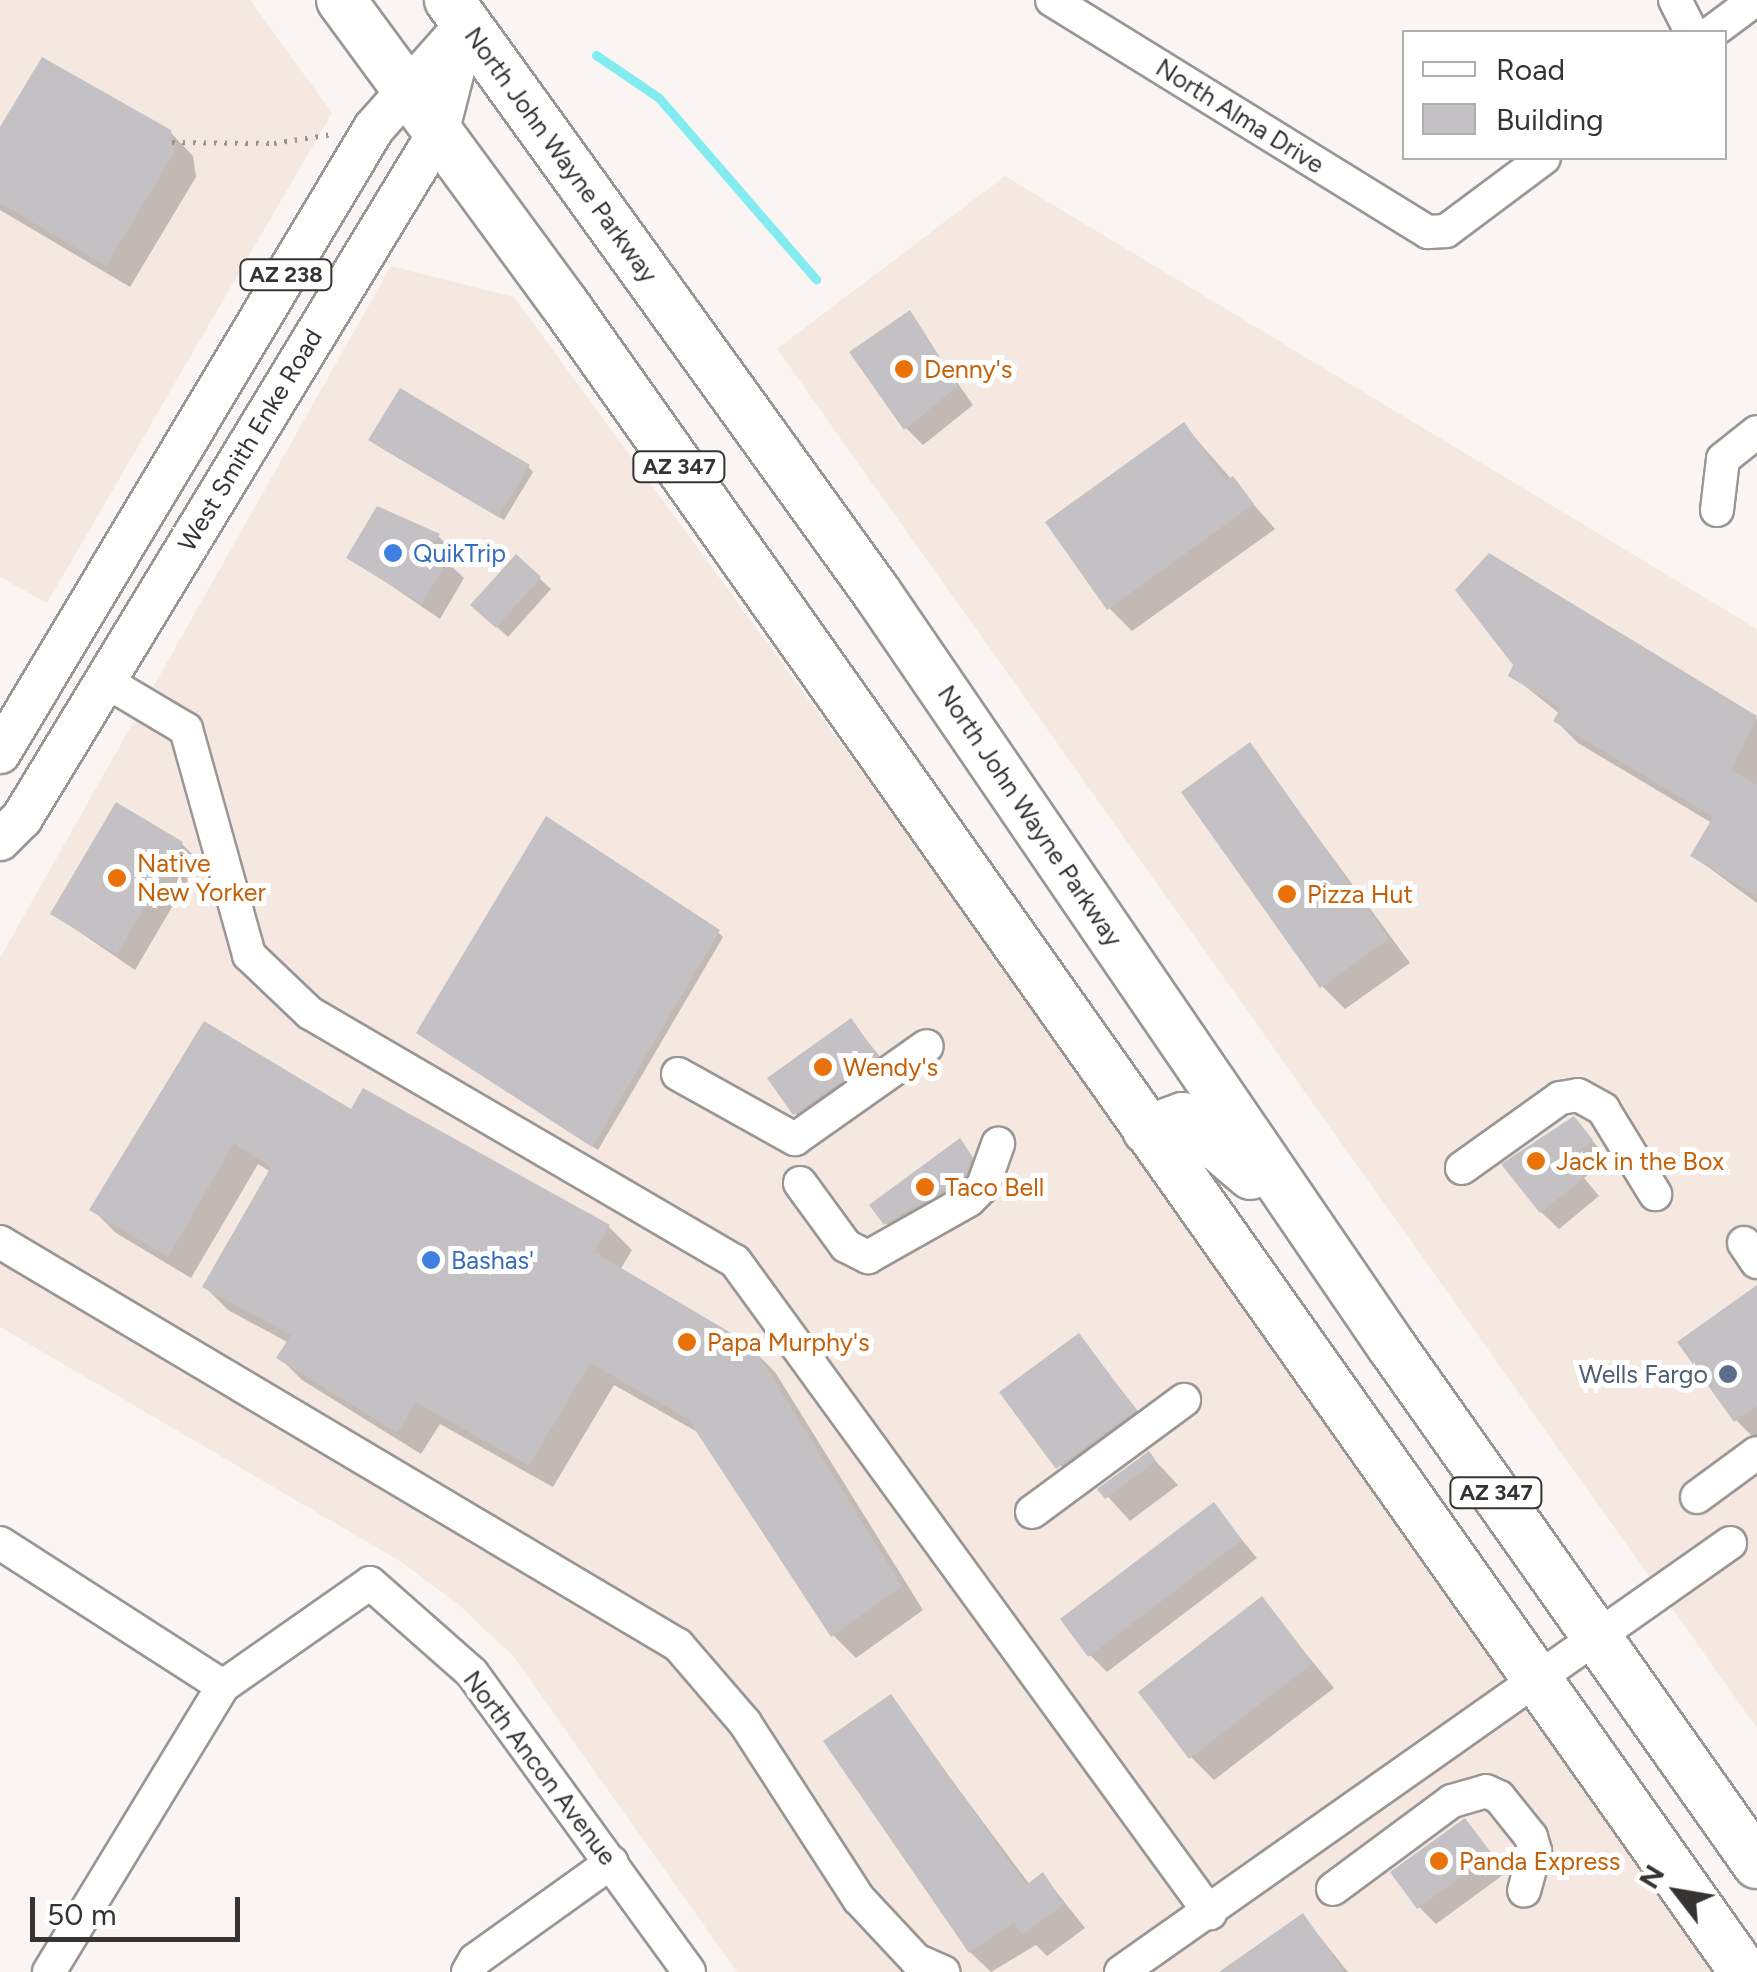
<!DOCTYPE html>
<style>
body{margin:0}
#map{position:relative;width:1757px;height:1972px;overflow:hidden;background:#faf5f3;font-family:Figtree,sans-serif}
div>[style]{position:absolute}
[style*='--x']{left:calc(var(--x)*1px);top:calc(var(--y)*1px);width:calc(var(--w)*1px);rotate:calc(var(--a)*1deg)}
.built>*{inset:0;background:#f4e8e1}
.shadow>*{inset:0;background:#0003}
.stream>*{height:9px;margin:-4.5px;padding:0 4.5px;transform-origin:4.5px;border-radius:4.5px;background:#82ecf0}
.building>*{inset:0;background:#c3c1c4}
.path>*{height:5px;margin-top:-2.5px;transform-origin:0;background:repeating-linear-gradient(90deg,#979392 0 2.5px,transparent 0 10.5px)}
.roads{filter:drop-shadow(2px 0 #9a9694) drop-shadow(-2px 0 #9a9694) drop-shadow(0 2px #9a9694) drop-shadow(0 -2px #9a9694)}
.minor>*{height:32px;margin:-16px;padding:0 16px;transform-origin:16px;border-radius:16px;background:#fff}
.major>*{height:40px;margin:-20px;padding:0 20px;transform-origin:20px;border-radius:20px;background:#fff}
.highway>*{height:48px;margin:-24px;padding:0 24px;transform-origin:24px;border-radius:24px;background:#fff}
.dots>*{width:28px;height:28px;translate:-50% -50%;box-sizing:border-box;border:5px solid #fff;border-radius:50%}
span{translate:-50% -50%;white-space:nowrap;text-align:center;line-height:1.15;-webkit-text-stroke:10px #fff;paint-order:stroke}
.shield-label span{padding:2px 8px;background:#fff;border:2px solid;border-radius:8px;-webkit-text-stroke-width:0}
.shield-label{font-size:22px;color:#363433;font-weight:700}
.street-label{font-size:25px;color:#363433}
.food-label{font-size:25px;color:#c56008}
.left{translate:0 -50%;text-align:left}
.shop-label{font-size:25px;color:#366cbe}
.service-label{font-size:25px;color:#4e5e75}
.right{translate:-100% -50%;text-align:right}
.legend{position:absolute;left:1402px;top:30px;width:325px;height:130px;box-sizing:border-box;background:#fff;border:2px solid #afaead;margin:0;padding:12px 18px;list-style:none;font-size:30px;color:#363433}
.legend li{display:flex;align-items:center;gap:20px;height:50px}
.legend b{width:50px;border:2px solid #afaead}
.north{position:absolute;left:1627px;top:1842px;width:100px;height:100px;-webkit-text-stroke:8px #fff;paint-order:stroke;rotate:301deg;font-size:28px;font-weight:700;line-height:40px;text-align:center;color:#363433}
.north::after{content:'';display:block;margin:auto;width:35px;height:45px;background:#363433;clip-path:polygon(50% 0,100% 100%,50% 72%,0 100%)}
.scale{position:absolute;left:30px;top:1897px;width:210px;height:45px;box-sizing:border-box;border:5px solid #363433;border-top:0;padding-left:12px;font-size:30px;line-height:35px;white-space:nowrap;color:#363433;-webkit-text-stroke:8px #fff;paint-order:stroke}
</style>
<div id="map">
<div class="built">
<div style="clip-path:polygon(0 0,250px 0,332px 113px,47px 603px,0 577px)"></div>
<div style="clip-path:polygon(1005px 176px,1757px 629px,1757px 1728px,777px 349px)"></div>
<div style="clip-path:polygon(391px 266px,514px 297px,1740px 1972px,737px 1972px,513px 1656px,457px 1603px,398px 1560px,0 1327px,0 958px)"></div>
</div>
<div class="shadow">
<div style="clip-path:polygon(0 132px,170px 132px,193px 156px,196px 177px,130px 287px,0 210px)"></div>
<div style="clip-path:polygon(909px 314px,973px 405px,923px 445px,906px 428px)"></div>
<div style="clip-path:polygon(1184px 425px,1275px 529px,1132px 631px,1109px 608px)"></div>
<div style="clip-path:polygon(376px 445px,528px 467px,533px 472px,504px 520px)"></div>
<div style="clip-path:polygon(438px 536px,455px 553px,449px 564px,464px 578px,440px 619px,349px 557px)"></div>
<div style="clip-path:polygon(1490px 556px,1757px 719px,1757px 903px,1693px 856px,1712px 823px,1578px 743px,1556px 721px,1560px 714px,1511px 675px,1516px 665px,1458px 590px)"></div>
<div style="clip-path:polygon(516px 557px,551px 589px,508px 637px,484px 615px)"></div>
<div style="clip-path:polygon(1250px 745px,1410px 963px,1345px 1009px,1322px 986px)"></div>
<div style="clip-path:polygon(182px 844px,199px 861px,135px 970px,53px 914px)"></div>
<div style="clip-path:polygon(718px 932px,723px 937px,598px 1150px,424px 1038px)"></div>
<div style="clip-path:polygon(851px 1021px,894px 1074px,812px 1130px,795px 1113px)"></div>
<div style="clip-path:polygon(205px 1024px,352px 1113px,609px 1227px,632px 1250px,620px 1270px,751px 1348px,775px 1372px,923px 1610px,856px 1658px,833px 1635px,701px 1434px,614px 1385px,553px 1487px,440px 1424px,421px 1454px,302px 1380px,279px 1357px,289px 1343px,228px 1310px,205px 1287px,271px 1172px,258px 1164px,191px 1278px,116px 1233px,93px 1210px)"></div>
<div style="clip-path:polygon(1574px 1119px,1608px 1159px,1584px 1178px,1599px 1196px,1559px 1229px,1541px 1212px)"></div>
<div style="clip-path:polygon(959px 1142px,988px 1175px,903px 1241px,886px 1223px)"></div>
<div style="clip-path:polygon(1757px 1288px,1757px 1435px,1753px 1437px,1736px 1420px)"></div>
<div style="clip-path:polygon(1079px 1337px,1157px 1435px,1081px 1491px,1003px 1393px)"></div>
<div style="clip-path:polygon(1149px 1454px,1178px 1485px,1130px 1521px,1101px 1489px)"></div>
<div style="clip-path:polygon(1213px 1505px,1257px 1558px,1107px 1672px,1090px 1655px)"></div>
<div style="clip-path:polygon(1262px 1600px,1334px 1688px,1214px 1780px,1191px 1757px)"></div>
<div style="clip-path:polygon(890px 1697px,1030px 1885px,1043px 1875px,1085px 1928px,1047px 1956px,1036px 1945px,991px 1972px,970px 1952px)"></div>
<div style="clip-path:polygon(1465px 1821px,1507px 1872px,1436px 1924px,1419px 1907px)"></div>
<div style="clip-path:polygon(1303px 1916px,1348px 1972px,1227px 1972px)"></div>
</div>
<div class="stream">
<div style="--x:596;--y:55;--w:76;--a:34.3"></div>
<div style="--x:659;--y:98;--w:240;--a:49.1"></div>
</div>
<div class="building">
<div style="clip-path:polygon(42px 57px,171px 130px,174px 153px,106px 266px,0 203px,0 127px)"></div>
<div style="clip-path:polygon(910px 310px,958px 386px,904px 430px,849px 352px)"></div>
<div style="clip-path:polygon(400px 388px,530px 465px,498px 517px,368px 440px)"></div>
<div style="clip-path:polygon(1184px 422px,1226px 481px,1233px 476px,1254px 504px,1107px 610px,1045px 522px)"></div>
<div style="clip-path:polygon(377px 506px,440px 534px,431px 549px,448px 559px,422px 604px,346px 558px)"></div>
<div style="clip-path:polygon(1489px 553px,1757px 716px,1731px 770px,1757px 785px,1757px 896px,1690px 856px,1713px 817px,1553px 721px,1561px 708px,1508px 676px,1513px 665px,1455px 590px)"></div>
<div style="clip-path:polygon(516px 554px,541px 577px,496px 628px,470px 605px)"></div>
<div style="clip-path:polygon(1250px 742px,1389px 939px,1320px 988px,1181px 792px)"></div>
<div style="clip-path:polygon(116px 802px,183px 842px,117px 954px,50px 914px)"></div>
<div style="clip-path:polygon(546px 816px,720px 930px,592px 1147px,416px 1033px)"></div>
<div style="clip-path:polygon(851px 1018px,878px 1056px,793px 1115px,767px 1078px)"></div>
<div style="clip-path:polygon(204px 1021px,351px 1109px,363px 1088px,610px 1225px,594px 1252px,753px 1346px,902px 1586px,831px 1637px,688px 1419px,590px 1363px,529px 1466px,416px 1402px,397px 1433px,276px 1358px,291px 1335px,202px 1287px,271px 1167px,234px 1143px,168px 1257px,89px 1210px)"></div>
<div style="clip-path:polygon(1574px 1116px,1593px 1140px,1569px 1159px,1584px 1178px,1540px 1213px,1501px 1164px)"></div>
<div style="clip-path:polygon(960px 1138px,972px 1156px,966px 1175px,884px 1225px,869px 1205px)"></div>
<div style="clip-path:polygon(1757px 1285px,1757px 1406px,1734px 1422px,1677px 1342px)"></div>
<div style="clip-path:polygon(1079px 1333px,1136px 1410px,1056px 1469px,999px 1392px)"></div>
<div style="clip-path:polygon(1149px 1451px,1156px 1461px,1105px 1499px,1097px 1489px)"></div>
<div style="clip-path:polygon(1214px 1502px,1242px 1540px,1088px 1657px,1060px 1619px)"></div>
<div style="clip-path:polygon(1262px 1596px,1313px 1663px,1189px 1759px,1138px 1692px)"></div>
<div style="clip-path:polygon(891px 1694px,1026px 1885px,1043px 1872px,1064px 1904px,1022px 1935px,1014px 1922px,969px 1953px,823px 1741px)"></div>
<div style="clip-path:polygon(1465px 1818px,1492px 1854px,1417px 1909px,1390px 1872px)"></div>
<div style="clip-path:polygon(1303px 1913px,1344px 1972px,1219px 1972px)"></div>
</div>
<div class="path">
<div style="--x:172;--y:142;--w:102;--a:0.6"></div>
<div style="--x:274;--y:143;--w:59;--a:-8.8"></div>
</div>
<div class="roads">
<div class="minor">
<div style="--x:1052;--y:0;--w:442;--a:31.7"></div>
<div style="--x:1428;--y:232;--w:18;--a:-3"></div>
<div style="--x:1446;--y:231;--w:122;--a:-36.7"></div>
<div style="--x:1675;--y:0;--w:36;--a:63"></div>
<div style="--x:1712;--y:32;--w:54;--a:-36.7"></div>
<div style="--x:1717;--y:510;--w:51;--a:-83.3"></div>
<div style="--x:1723;--y:459;--w:43;--a:-38.5"></div>
<div style="--x:105;--y:681;--w:94;--a:30.7"></div>
<div style="--x:186;--y:729;--w:235;--a:74.4"></div>
<div style="--x:249;--y:955;--w:84;--a:43.6"></div>
<div style="--x:310;--y:1013;--w:492;--a:30.3"></div>
<div style="--x:735;--y:1261;--w:807;--a:53.93"></div>
<div style="--x:678;--y:1074;--w:134;--a:29.1"></div>
<div style="--x:795;--y:1139;--w:161;--a:-35.2"></div>
<div style="--x:1462;--y:1168;--w:120;--a:-35.5"></div>
<div style="--x:1560;--y:1098;--w:18;--a:-9"></div>
<div style="--x:1578;--y:1095;--w:29;--a:29"></div>
<div style="--x:1603;--y:1109;--w:100;--a:58.5"></div>
<div style="--x:800;--y:1183;--w:78;--a:53.9"></div>
<div style="--x:846;--y:1246;--w:25;--a:27"></div>
<div style="--x:868;--y:1257;--w:116;--a:-29.4"></div>
<div style="--x:969;--y:1200;--w:20;--a:-45"></div>
<div style="--x:983;--y:1186;--w:45;--a:-70.3"></div>
<div style="--x:0;--y:1242;--w:789;--a:30.73"></div>
<div style="--x:678;--y:1645;--w:103;--a:49.3"></div>
<div style="--x:745;--y:1723;--w:210;--a:57.1"></div>
<div style="--x:859;--y:1899;--w:83;--a:46.9"></div>
<div style="--x:916;--y:1960;--w:30;--a:24"></div>
<div style="--x:1744;--y:1243;--w:23;--a:56"></div>
<div style="--x:1697;--y:1497;--w:74;--a:-36.3"></div>
<div style="--x:1032;--y:1512;--w:189;--a:-36.4"></div>
<div style="--x:0;--y:1543;--w:265;--a:32.7"></div>
<div style="--x:1333;--y:1889;--w:148;--a:-36.5"></div>
<div style="--x:1452;--y:1801;--w:35;--a:-16"></div>
<div style="--x:1486;--y:1791;--w:14;--a:25"></div>
<div style="--x:1499;--y:1797;--w:51;--a:51.3"></div>
<div style="--x:1531;--y:1837;--w:15;--a:74"></div>
<div style="--x:1535;--y:1851;--w:41;--a:105.4"></div>
<div style="--x:49;--y:1972;--w:335;--a:-58.7"></div>
<div style="--x:223;--y:1686;--w:179;--a:-35"></div>
<div style="--x:370;--y:1583;--w:136;--a:41.4"></div>
<div style="--x:472;--y:1673;--w:369;--a:54"></div>
<div style="--x:468;--y:1972;--w:14;--a:-60"></div>
<div style="--x:475;--y:1960;--w:168;--a:-35.6"></div>
<div style="--x:1121;--y:1972;--w:745;--a:-35.16"></div>
</div>
<div class="major">
<div style="--x:0;--y:753;--w:728;--a:-59.1"></div>
<div style="--x:374;--y:128;--w:132;--a:-48.4"></div>
<div style="--x:0;--y:840;--w:31;--a:-45"></div>
<div style="--x:22;--y:818;--w:801;--a:-58.73"></div>
<div style="--x:438;--y:133;--w:113;--a:-75.6"></div>
</div>
<div class="highway">
<div style="--x:341;--y:0;--w:375;--a:53.7"></div>
<div style="--x:563;--y:302;--w:2045;--a:54.73"></div>
<div style="--x:449;--y:0;--w:731;--a:54.18"></div>
<div style="--x:877;--y:593;--w:913;--a:55.67"></div>
<div style="--x:1392;--y:1347;--w:633;--a:54.78"></div>
<div style="--x:1147;--y:1130;--w:38;--a:-20"></div>
<div style="--x:1183;--y:1117;--w:89;--a:40.5"></div>
</div>
</div>
<div class="dots">
<div style="left:904px;top:369px;background:#e8710a"></div>
<div style="left:393px;top:553px;background:#3f7fe0"></div>
<div style="left:117px;top:878px;background:#e8710a"></div>
<div style="left:1287px;top:894px;background:#e8710a"></div>
<div style="left:823px;top:1067px;background:#e8710a"></div>
<div style="left:1536px;top:1161px;background:#e8710a"></div>
<div style="left:925px;top:1187px;background:#e8710a"></div>
<div style="left:431px;top:1260px;background:#3f7fe0"></div>
<div style="left:687px;top:1342px;background:#e8710a"></div>
<div style="left:1728px;top:1374px;background:#5c6f8a"></div>
<div style="left:1439px;top:1861px;background:#e8710a"></div>
</div>
<div class="shield-label">
<span style="left:286px;top:275px">AZ 238</span>
<span style="left:679px;top:467px">AZ 347</span>
<span style="left:1496px;top:1493px">AZ 347</span>
</div>
<div class="street-label">
<span style="left:1240px;top:116px;rotate:32deg">North Alma Drive</span>
<span style="left:561px;top:155px;rotate:54deg">North John Wayne Parkway</span>
<span style="left:250px;top:440px;rotate:-59deg">West Smith Enke Road</span>
<span style="left:1030px;top:816px;rotate:56deg">North John Wayne Parkway</span>
<span style="left:540px;top:1768px;rotate:53deg">North Ancon Avenue</span>
</div>
<div class="food-label">
<span class="left" style="left:924px;top:369px">Denny's</span>
<span class="left" style="left:137px;top:878px">Native<br>New Yorker</span>
<span class="left" style="left:1307px;top:894px">Pizza Hut</span>
<span class="left" style="left:843px;top:1067px">Wendy's</span>
<span class="left" style="left:1556px;top:1161px">Jack in the Box</span>
<span class="left" style="left:945px;top:1187px">Taco Bell</span>
<span class="left" style="left:707px;top:1342px">Papa Murphy's</span>
<span class="left" style="left:1459px;top:1861px">Panda Express</span>
</div>
<div class="shop-label">
<span class="left" style="left:413px;top:553px">QuikTrip</span>
<span class="left" style="left:451px;top:1260px">Bashas'</span>
</div>
<div class="service-label">
<span class="right" style="left:1708px;top:1374px">Wells Fargo</span>
</div>
<ul class="legend">
<li><b style="height:12px;background:#fff"></b>Road</li>
<li><b style="height:28px;background:#c3c1c4"></b>Building</li>
</ul>
<div class="north">N</div>
<div class="scale">50 m</div>
</div>
